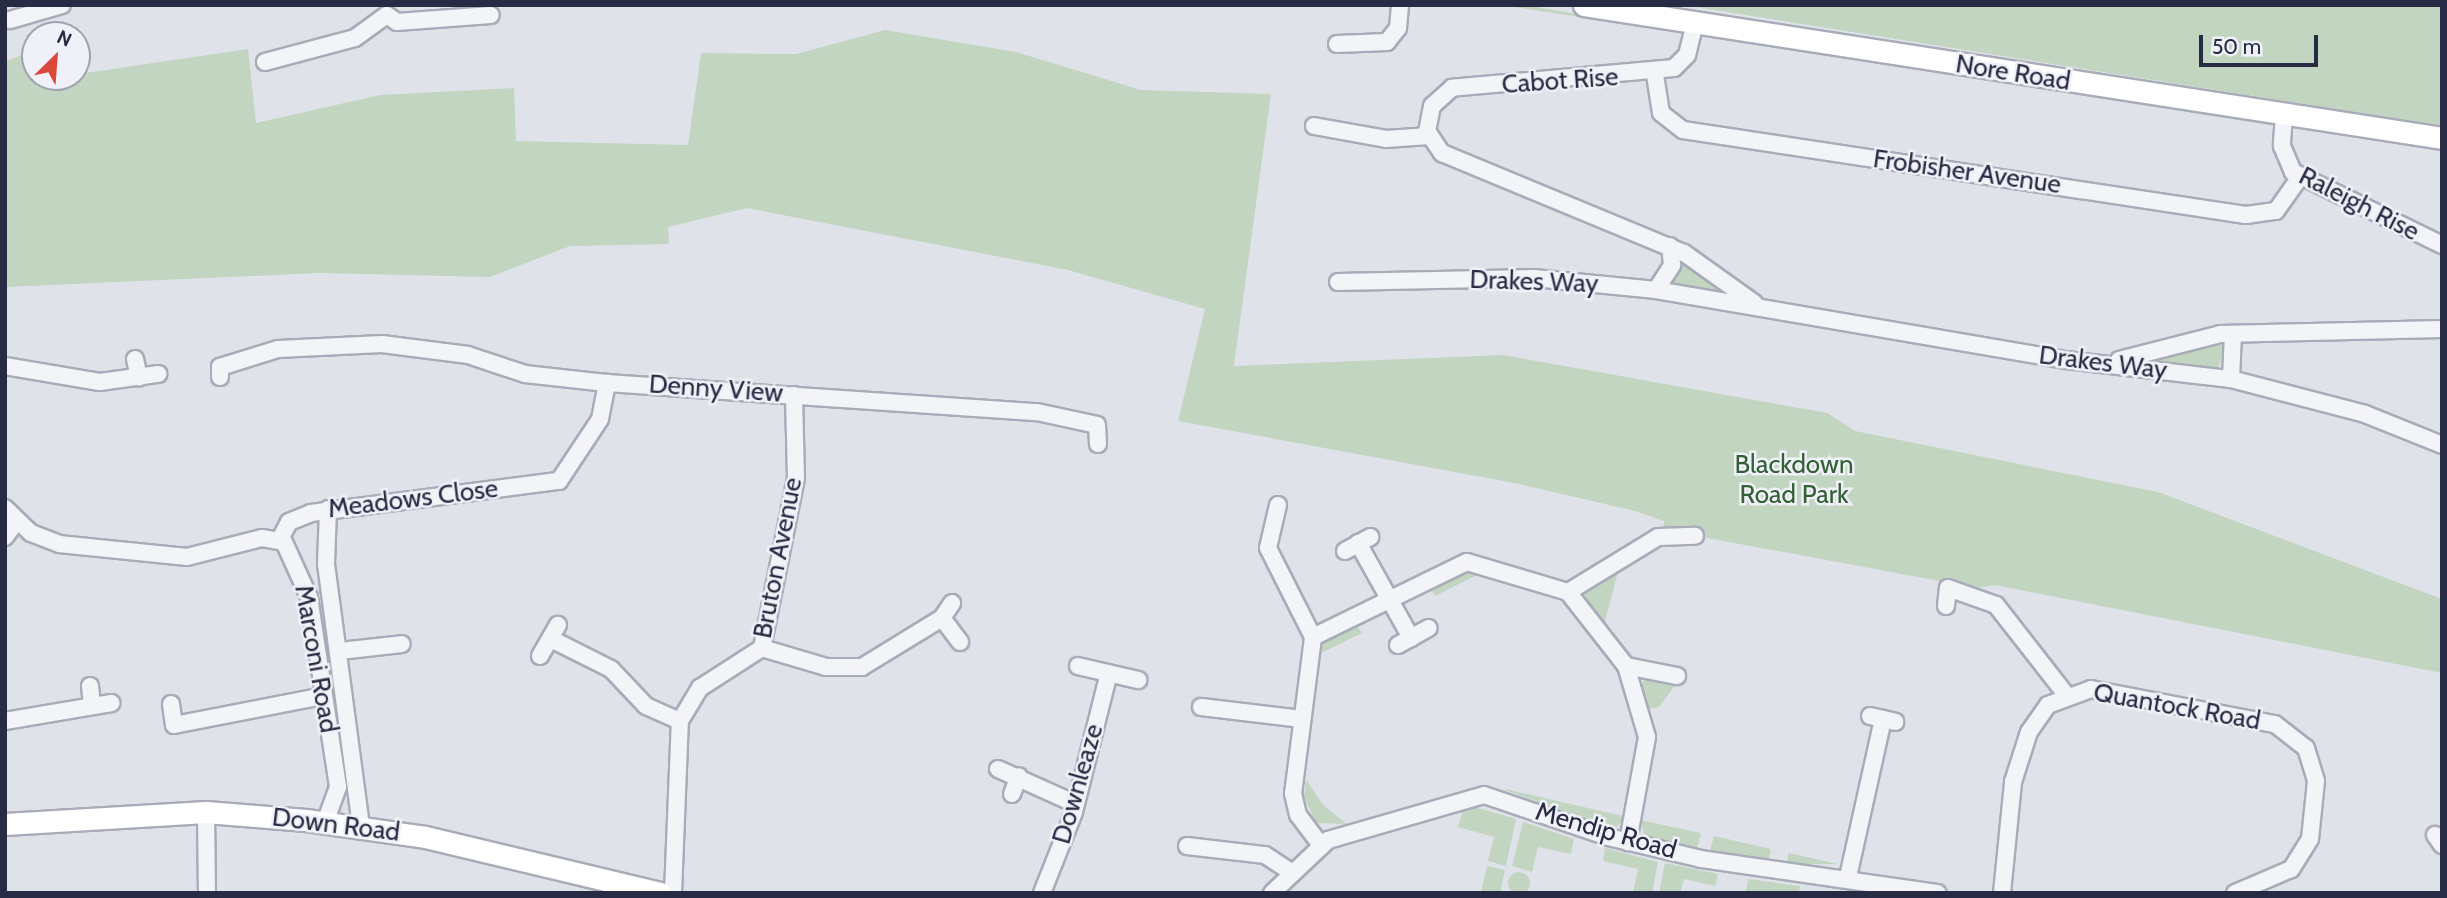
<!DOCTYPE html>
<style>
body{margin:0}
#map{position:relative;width:2447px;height:898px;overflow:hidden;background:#e0e2ea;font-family:Cabin,sans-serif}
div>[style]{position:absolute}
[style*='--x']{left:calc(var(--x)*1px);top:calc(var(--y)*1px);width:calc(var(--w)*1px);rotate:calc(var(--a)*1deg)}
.green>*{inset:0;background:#c1d5c1}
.round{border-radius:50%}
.roads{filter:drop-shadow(2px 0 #a8abb8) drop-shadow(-2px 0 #a8abb8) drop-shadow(0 2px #a8abb8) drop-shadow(0 -2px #a8abb8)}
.street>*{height:16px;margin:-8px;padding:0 8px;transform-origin:8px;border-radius:8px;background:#f3f4f8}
.secondary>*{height:21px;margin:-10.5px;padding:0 10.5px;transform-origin:10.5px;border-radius:10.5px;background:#fff}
span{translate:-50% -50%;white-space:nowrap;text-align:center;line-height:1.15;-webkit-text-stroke:5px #f0f1f8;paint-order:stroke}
.street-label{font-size:26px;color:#272b43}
.park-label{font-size:26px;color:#336035}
.frame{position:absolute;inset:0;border:7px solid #272b43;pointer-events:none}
.north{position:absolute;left:21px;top:21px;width:70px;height:70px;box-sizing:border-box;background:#f0f1f8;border:2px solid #a0a2b0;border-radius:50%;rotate:25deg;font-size:19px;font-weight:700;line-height:28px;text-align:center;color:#272b43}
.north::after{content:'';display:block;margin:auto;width:24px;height:32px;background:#d9483b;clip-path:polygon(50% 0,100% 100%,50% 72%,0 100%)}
.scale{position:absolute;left:2199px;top:35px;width:119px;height:32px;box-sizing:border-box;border:4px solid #272b43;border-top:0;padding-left:9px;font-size:21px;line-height:24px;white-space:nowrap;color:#272b43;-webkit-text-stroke:5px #f0f1f8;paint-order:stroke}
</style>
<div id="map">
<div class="green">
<div style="clip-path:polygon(1502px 5px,1525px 5px,1677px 32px)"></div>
<div style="clip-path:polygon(1660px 5px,2442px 5px,2442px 126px,1683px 5px)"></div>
<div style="clip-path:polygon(885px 30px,1016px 52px,1141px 90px,1271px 94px,1234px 366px,1503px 355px,1827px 413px,1855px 431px,2158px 492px,2442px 599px,2442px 673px,1995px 585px,1977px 588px,1664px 530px,1664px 521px,1635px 511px,1514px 483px,1178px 421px,1205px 309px,1068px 270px,747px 208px,668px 227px,669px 244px,570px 246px,490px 277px,319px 273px,5px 287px,5px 61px,35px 51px,38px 80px,248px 49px,256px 123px,380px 95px,514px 88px,516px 141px,688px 145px,701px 53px,796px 54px)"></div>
<div style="clip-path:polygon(1720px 36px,2268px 121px,2270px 125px,1713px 38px)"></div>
<div style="clip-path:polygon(2306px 126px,2442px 146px,2442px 150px,2300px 129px)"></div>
<div style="clip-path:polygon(1679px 261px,1719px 287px,1719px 292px,1673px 286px)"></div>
<div style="clip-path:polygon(2218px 344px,2225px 348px,2217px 371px,2159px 364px,2162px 357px)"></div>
<div style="clip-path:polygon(1619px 568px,1604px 625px,1584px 594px)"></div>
<div style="clip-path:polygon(1463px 571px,1485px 571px,1435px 596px,1430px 587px)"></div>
<div style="clip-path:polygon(1356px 624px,1362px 633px,1317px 655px,1318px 643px)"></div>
<div style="clip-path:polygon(1647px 675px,1677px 683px,1659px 707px,1648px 709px,1640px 688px)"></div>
<div style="clip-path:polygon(1306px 779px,1323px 805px,1347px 824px,1316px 823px,1304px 797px)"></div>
<div style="clip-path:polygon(1505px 790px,1505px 789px,1627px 817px,1614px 829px)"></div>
<div style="clip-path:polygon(1475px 807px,1516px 819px,1506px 866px,1488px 861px,1494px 837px,1458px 827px,1463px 809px)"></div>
<div style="clip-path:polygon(1640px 820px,1701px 833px,1697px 848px,1645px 837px)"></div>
<div style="clip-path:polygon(1523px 822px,1574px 839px,1571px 854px,1538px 847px,1532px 872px,1512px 866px)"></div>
<div style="clip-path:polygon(1714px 836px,1771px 849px,1768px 862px,1710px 851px)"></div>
<div style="clip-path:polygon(1605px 848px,1658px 862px,1652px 893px,1633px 893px,1638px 869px,1603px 861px)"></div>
<div style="clip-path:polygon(1789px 853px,1837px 864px,1786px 864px)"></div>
<div style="clip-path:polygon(1665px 863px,1718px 874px,1715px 886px,1684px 879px,1680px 893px,1659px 893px)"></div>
<div style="clip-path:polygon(1487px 866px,1505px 870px,1500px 893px,1481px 893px)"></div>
<div class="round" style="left:1508px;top:872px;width:22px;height:22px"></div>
<div style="clip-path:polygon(1748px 879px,1800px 886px,1799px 893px,1753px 893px,1746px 891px)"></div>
</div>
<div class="roads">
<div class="street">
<div style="--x:10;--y:20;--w:54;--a:-16.1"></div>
<div style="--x:1695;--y:23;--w:33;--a:104"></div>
<div style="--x:1687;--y:55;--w:18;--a:135"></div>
<div style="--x:1674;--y:68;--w:223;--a:174.9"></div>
<div style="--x:1452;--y:88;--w:27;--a:138"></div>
<div style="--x:1432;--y:106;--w:25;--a:101"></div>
<div style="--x:1427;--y:131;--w:27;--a:56"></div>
<div style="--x:1442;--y:153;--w:262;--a:22.5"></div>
<div style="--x:1684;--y:253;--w:86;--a:35.5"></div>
<div style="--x:1337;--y:44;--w:50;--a:-2.3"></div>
<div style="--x:1387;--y:42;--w:18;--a:-52"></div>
<div style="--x:1398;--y:28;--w:23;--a:-85"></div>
<div style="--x:265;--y:62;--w:93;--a:-14.9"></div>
<div style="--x:355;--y:38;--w:39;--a:-36"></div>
<div style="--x:387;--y:15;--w:12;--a:35"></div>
<div style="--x:397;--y:22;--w:94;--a:-4.3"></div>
<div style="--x:1655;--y:75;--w:38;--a:81"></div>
<div style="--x:1661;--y:113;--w:28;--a:38"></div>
<div style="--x:1683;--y:130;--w:569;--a:8.59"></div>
<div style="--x:2246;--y:215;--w:30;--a:-8"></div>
<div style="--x:2276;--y:211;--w:42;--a:-54.8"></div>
<div style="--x:2284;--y:114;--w:32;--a:94"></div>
<div style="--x:2282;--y:146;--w:28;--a:67"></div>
<div style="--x:2293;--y:172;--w:166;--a:26.1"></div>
<div style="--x:1314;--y:126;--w:73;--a:10.2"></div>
<div style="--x:1386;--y:139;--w:43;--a:-4"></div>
<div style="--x:1338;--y:282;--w:196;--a:-1.2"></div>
<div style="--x:1534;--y:278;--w:123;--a:5.6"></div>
<div style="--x:1656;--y:290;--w:416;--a:9.7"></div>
<div style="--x:2066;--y:360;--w:166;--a:6.6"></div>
<div style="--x:2231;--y:379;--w:138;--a:14.6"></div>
<div style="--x:2365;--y:414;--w:83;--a:21.9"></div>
<div style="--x:1656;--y:290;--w:30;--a:-57"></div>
<div style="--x:1672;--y:265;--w:19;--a:-96"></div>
<div style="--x:135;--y:359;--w:19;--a:78"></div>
<div style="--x:2119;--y:360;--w:104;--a:-14.4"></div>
<div style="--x:2220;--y:334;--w:222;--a:-1.3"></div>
<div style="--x:5;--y:366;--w:96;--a:9.6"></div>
<div style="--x:100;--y:382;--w:59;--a:-7.9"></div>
<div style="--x:220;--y:377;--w:10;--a:-90"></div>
<div style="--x:220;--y:367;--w:61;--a:-17.2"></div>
<div style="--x:278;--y:349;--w:104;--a:-2.8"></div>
<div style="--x:382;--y:344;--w:87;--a:7.3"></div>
<div style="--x:468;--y:355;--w:60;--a:18.4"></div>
<div style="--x:525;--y:374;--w:82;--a:6.3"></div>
<div style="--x:607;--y:383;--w:431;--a:3.9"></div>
<div style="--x:1037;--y:412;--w:61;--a:12.2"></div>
<div style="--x:1097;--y:425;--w:19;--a:87"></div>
<div style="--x:2231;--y:379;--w:45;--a:-87.5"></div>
<div style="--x:1278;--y:505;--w:44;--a:103.1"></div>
<div style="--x:1268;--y:548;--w:100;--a:63.2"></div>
<div style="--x:5;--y:508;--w:36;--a:44"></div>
<div style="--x:31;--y:533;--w:30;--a:21"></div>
<div style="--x:59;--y:544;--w:129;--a:5.8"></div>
<div style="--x:187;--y:557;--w:77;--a:-14.2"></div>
<div style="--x:262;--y:538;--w:22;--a:10"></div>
<div style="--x:284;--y:542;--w:60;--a:65.6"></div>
<div style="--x:309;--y:597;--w:192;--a:81.3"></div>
<div style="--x:338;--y:787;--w:38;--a:110"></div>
<div style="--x:328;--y:509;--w:55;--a:92.1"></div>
<div style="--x:326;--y:564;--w:265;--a:82.4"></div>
<div style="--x:5;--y:537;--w:20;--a:-53"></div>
<div style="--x:280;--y:539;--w:19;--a:-62"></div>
<div style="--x:289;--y:522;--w:24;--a:-22"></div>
<div style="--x:311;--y:513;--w:250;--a:-7.4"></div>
<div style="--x:559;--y:481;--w:74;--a:-56.5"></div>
<div style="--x:600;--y:419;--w:37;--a:-79"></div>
<div style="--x:1358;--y:543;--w:109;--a:60.8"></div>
<div style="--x:1345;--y:551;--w:29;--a:-29"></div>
<div style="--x:1568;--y:592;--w:105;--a:-31.4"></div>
<div style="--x:1658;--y:537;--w:37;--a:-2"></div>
<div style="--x:1946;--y:606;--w:18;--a:-84"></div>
<div style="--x:1948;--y:588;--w:51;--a:19.5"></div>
<div style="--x:1996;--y:605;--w:115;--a:52"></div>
<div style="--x:942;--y:618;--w:30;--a:53"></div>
<div style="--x:553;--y:640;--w:65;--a:26.6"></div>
<div style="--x:611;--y:669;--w:51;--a:46.6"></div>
<div style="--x:646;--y:706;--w:37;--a:24"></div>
<div style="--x:1398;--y:645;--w:35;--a:-29"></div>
<div style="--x:762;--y:648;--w:67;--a:16.5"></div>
<div style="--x:826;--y:667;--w:36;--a:0"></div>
<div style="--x:862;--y:667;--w:94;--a:-31.5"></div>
<div style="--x:942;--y:618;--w:18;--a:-56"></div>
<div style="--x:340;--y:651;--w:62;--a:-6.4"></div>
<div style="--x:540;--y:656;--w:36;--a:-60"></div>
<div style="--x:1078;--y:666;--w:62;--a:13.1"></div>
<div style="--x:1626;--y:666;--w:52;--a:11.1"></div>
<div style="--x:90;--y:686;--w:19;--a:84"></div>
<div style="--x:171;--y:704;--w:21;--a:82"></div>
<div style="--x:174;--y:725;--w:152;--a:-11"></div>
<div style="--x:1201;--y:707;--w:102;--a:6.8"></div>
<div style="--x:1870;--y:716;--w:26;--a:13"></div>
<div style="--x:5;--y:721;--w:108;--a:-9.6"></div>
<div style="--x:998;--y:769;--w:85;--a:24.2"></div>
<div style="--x:1012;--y:794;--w:19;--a:-69"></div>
<div style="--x:206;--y:812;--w:81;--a:89.3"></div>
<div style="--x:2435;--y:835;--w:12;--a:55"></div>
<div style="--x:1320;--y:844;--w:36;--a:-127"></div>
<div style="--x:1298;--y:815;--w:22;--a:-103"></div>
<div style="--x:1293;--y:794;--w:158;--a:-82.7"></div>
<div style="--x:1313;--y:637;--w:171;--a:-26"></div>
<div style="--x:1467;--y:562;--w:105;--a:16.5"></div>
<div style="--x:1568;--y:592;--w:94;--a:51.9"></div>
<div style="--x:1626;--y:666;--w:74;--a:73.5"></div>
<div style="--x:1647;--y:737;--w:107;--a:100.3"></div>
<div style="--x:1187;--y:846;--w:79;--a:6.6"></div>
<div style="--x:1265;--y:855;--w:30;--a:33"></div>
<div style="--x:1848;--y:877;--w:162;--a:-77.5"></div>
<div style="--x:673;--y:893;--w:172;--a:-87.7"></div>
<div style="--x:680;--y:721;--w:39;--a:-59"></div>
<div style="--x:700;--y:688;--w:74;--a:-32.8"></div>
<div style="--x:762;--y:648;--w:173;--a:-78.7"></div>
<div style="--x:796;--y:478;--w:83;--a:-91.4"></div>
<div style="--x:1042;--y:893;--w:87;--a:-68.4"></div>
<div style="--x:1074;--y:812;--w:143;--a:-75.9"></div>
<div style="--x:1272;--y:893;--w:77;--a:-43.4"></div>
<div style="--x:1328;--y:840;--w:162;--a:-16.1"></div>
<div style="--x:1484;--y:795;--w:131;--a:18.7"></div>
<div style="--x:1608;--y:837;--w:96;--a:13.3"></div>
<div style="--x:1701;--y:859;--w:239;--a:8.2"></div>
<div style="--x:2002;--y:893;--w:112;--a:-84.3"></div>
<div style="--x:2013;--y:782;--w:52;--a:-72.3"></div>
<div style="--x:2029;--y:732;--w:33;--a:-55"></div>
<div style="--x:2048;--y:705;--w:46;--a:-20.4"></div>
<div style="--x:2091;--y:689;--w:187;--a:10.8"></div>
<div style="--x:2275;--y:724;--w:39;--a:38"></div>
<div style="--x:2306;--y:748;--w:34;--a:73"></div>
<div style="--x:2316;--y:781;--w:58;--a:95.9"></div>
<div style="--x:2310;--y:839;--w:36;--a:122"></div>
<div style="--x:2291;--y:869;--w:61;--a:156.8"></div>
</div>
<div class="secondary">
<div style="--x:1584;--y:5;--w:868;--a:8.81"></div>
<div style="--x:5;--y:824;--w:201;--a:-3.4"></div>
<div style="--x:206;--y:812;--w:100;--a:4.6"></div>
<div style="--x:306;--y:820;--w:120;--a:8.1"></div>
<div style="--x:425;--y:837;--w:242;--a:13.4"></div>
</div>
</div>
<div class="street-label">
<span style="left:2013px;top:73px;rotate:9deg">Nore Road</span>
<span style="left:1560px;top:81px;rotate:-4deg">Cabot Rise</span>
<span style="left:1967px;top:172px;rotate:8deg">Frobisher Avenue</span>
<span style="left:2359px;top:204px;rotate:27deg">Raleigh Rise</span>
<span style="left:1534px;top:282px;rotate:2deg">Drakes Way</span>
<span style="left:2103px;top:363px;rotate:7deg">Drakes Way</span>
<span style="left:716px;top:389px;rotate:4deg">Denny View</span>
<span style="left:413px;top:499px;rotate:-7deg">Meadows Close</span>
<span style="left:778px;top:558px;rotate:-79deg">Bruton Avenue</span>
<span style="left:316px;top:659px;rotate:80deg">Marconi Road</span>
<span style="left:2177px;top:707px;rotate:10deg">Quantock Road</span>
<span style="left:1078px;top:784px;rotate:-74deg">Downleaze</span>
<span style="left:336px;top:825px;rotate:7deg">Down Road</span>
<span style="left:1606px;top:831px;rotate:16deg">Mendip Road</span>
</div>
<div class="park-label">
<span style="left:1794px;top:480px">Blackdown<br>Road Park</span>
</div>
<div class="frame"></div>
<div class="north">N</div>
<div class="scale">50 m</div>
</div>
